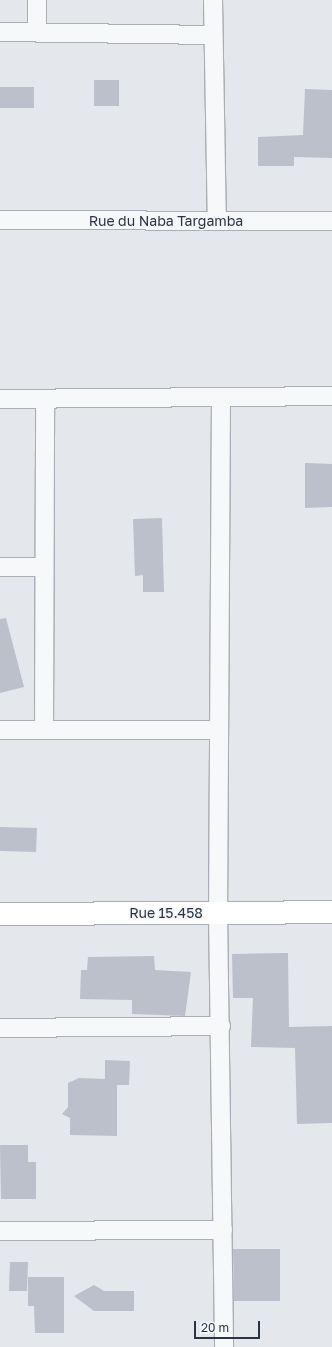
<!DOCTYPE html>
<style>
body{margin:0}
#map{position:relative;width:332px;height:1347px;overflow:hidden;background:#e4e7ec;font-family:"Golos Text",sans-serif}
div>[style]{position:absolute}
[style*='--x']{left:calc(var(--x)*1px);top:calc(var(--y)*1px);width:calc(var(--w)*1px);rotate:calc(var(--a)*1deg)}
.building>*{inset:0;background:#bbc0ca}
.roads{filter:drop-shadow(1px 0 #a9aeb7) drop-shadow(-1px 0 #a9aeb7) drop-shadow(0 1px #a9aeb7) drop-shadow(0 -1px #a9aeb7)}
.street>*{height:18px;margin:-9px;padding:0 9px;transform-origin:9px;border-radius:9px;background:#f7f8fa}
.secondary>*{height:22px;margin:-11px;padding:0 11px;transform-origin:11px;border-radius:11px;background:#fff}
span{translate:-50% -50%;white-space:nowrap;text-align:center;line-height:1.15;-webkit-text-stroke:3px #f4f6f9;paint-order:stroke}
.street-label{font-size:14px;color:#2b3445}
.scale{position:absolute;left:194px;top:1321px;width:66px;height:18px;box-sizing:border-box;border:2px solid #2b3445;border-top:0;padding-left:5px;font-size:12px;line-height:14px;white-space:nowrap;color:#2b3445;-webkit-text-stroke:3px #f4f6f9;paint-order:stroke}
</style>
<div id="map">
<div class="building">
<div style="clip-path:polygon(94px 80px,119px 80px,119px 106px,94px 106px)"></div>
<div style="clip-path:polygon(0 87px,34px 87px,34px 108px,0 108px)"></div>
<div style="clip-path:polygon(305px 89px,332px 90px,332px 158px,294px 157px,294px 166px,258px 166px,258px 137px,303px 135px)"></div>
<div style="clip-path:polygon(305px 463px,332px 464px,332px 507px,305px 508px)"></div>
<div style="clip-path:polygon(162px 518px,164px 592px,143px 592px,143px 575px,135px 576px,133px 519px)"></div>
<div style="clip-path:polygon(6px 618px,24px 687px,0 693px,0 619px)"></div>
<div style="clip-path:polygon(0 827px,37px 828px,36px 852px,0 851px)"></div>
<div style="clip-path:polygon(288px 953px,289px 1027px,332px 1026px,332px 1123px,297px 1124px,295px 1048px,251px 1047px,253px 998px,233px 998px,232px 954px)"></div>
<div style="clip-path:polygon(154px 956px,155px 970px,191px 972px,185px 1016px,132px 1014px,132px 1000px,80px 999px,81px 970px,87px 970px,88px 957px)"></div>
<div style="clip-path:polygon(105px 1060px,130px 1061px,129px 1085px,117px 1085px,117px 1136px,70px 1135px,70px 1118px,62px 1114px,68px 1107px,68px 1083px,79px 1078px,105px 1079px)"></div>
<div style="clip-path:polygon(0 1145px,28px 1145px,28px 1162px,36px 1162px,36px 1199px,1px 1199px)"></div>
<div style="clip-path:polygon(233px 1249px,280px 1249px,280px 1301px,234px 1301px)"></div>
<div style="clip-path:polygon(10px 1262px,28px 1262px,27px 1291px,9px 1291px)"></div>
<div style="clip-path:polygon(28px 1277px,64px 1277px,64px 1333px,35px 1333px,34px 1306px,28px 1306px)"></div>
<div style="clip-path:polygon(94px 1285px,104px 1291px,134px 1291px,134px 1311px,94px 1311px,74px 1296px)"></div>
</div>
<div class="roads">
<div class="street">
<div style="--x:37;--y:0;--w:32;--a:90"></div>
<div style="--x:213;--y:0;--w:221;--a:89"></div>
<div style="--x:0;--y:32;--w:213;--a:0.8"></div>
<div style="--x:0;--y:220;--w:332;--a:0.2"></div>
<div style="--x:221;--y:398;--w:514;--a:90.33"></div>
<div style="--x:218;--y:912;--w:435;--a:89.2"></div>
<div style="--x:0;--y:399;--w:332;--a:-0.5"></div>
<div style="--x:0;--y:567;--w:42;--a:0"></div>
<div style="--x:44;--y:729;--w:329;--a:-89.8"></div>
<div style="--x:0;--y:730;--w:218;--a:0"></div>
<div style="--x:0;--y:1028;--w:221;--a:-0.5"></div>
<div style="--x:0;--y:1231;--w:223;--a:-0.3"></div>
</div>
<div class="secondary">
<div style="--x:0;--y:914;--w:332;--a:-0.3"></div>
</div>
</div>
<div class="street-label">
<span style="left:166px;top:221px">Rue du Naba Targamba</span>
<span style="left:166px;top:913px">Rue 15.458</span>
</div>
<div class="scale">20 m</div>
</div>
